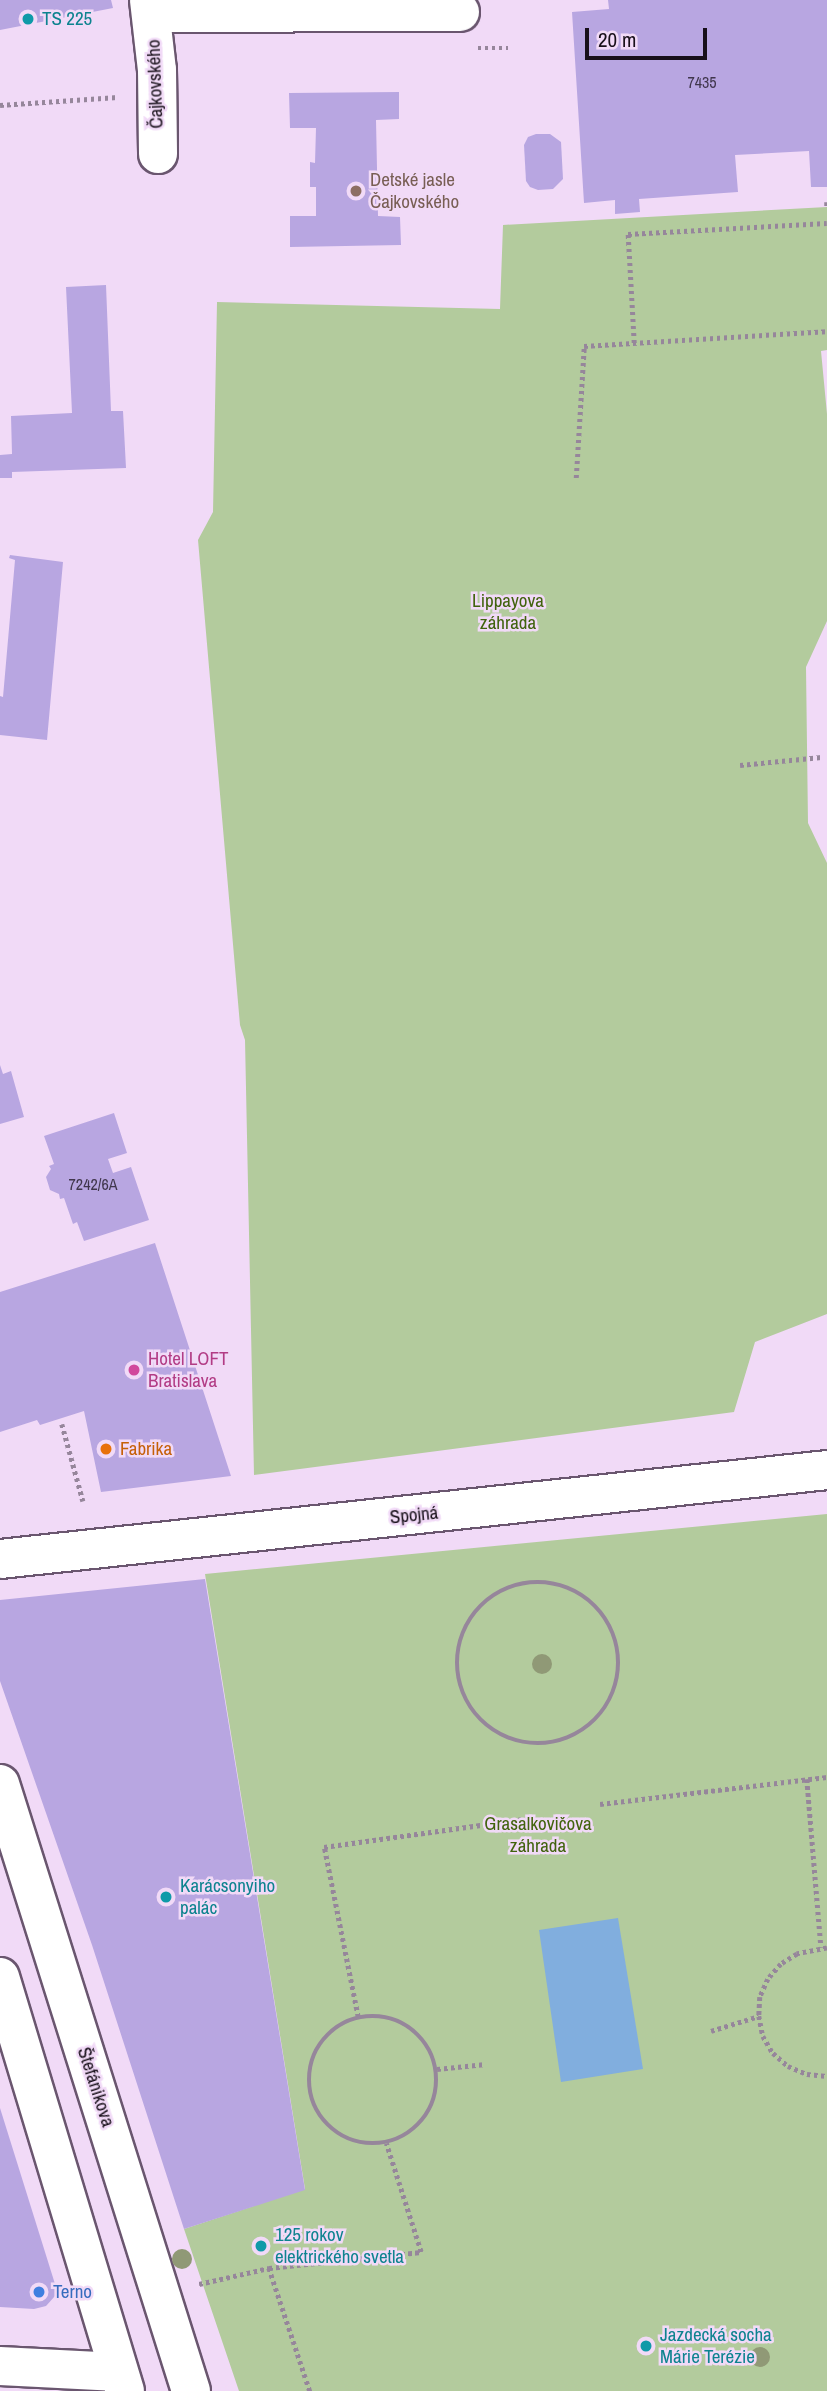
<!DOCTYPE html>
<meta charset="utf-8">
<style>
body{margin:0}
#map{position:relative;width:827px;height:2391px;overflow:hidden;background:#f1daf7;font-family:"Archivo Narrow",sans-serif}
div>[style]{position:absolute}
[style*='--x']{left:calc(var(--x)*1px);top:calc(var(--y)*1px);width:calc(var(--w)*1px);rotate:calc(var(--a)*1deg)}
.green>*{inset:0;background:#b3cb9d}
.water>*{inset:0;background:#81aede}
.building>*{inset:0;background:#b8a6e1}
.path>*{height:4.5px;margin-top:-2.25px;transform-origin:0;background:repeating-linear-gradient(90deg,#96869b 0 3.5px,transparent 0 7px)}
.path>.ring{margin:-2.25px;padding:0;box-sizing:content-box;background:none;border:4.5px solid #96869b;border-radius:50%}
.roads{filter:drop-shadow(2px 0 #6a566f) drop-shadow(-2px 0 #6a566f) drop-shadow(0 2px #6a566f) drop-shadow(0 -2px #6a566f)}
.street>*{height:38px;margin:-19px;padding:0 19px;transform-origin:19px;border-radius:19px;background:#fff}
.secondary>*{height:38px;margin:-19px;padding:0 19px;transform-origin:19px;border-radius:19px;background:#fff}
.trees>*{width:20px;height:20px;margin:-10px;border-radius:50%;background:#909976}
.dots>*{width:19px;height:19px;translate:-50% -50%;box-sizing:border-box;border:4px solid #f1daf7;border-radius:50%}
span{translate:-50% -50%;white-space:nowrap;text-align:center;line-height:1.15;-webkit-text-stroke:5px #f1daf7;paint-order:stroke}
.number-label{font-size:16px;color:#40364c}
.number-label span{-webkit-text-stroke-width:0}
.culture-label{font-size:19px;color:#0d838f}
.left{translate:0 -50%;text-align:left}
.street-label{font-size:19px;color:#18101a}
.education-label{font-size:19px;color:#785e54}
.park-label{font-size:19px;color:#41630d}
.hotel-label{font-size:19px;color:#b23c85}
.food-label{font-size:19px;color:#c56008}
.shop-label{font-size:19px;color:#366cbe}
.scale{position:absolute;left:585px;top:28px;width:122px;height:32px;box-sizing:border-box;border:4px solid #18101a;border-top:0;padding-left:9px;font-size:21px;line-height:24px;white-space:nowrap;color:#18101a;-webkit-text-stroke:5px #f1daf7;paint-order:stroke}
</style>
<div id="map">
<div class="green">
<div style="clip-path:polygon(827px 207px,827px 350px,821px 351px,827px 414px,827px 621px,806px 667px,808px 823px,827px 863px,827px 1314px,755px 1342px,734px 1412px,254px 1475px,245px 1040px,240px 1025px,198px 540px,213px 512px,217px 302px,500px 309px,503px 225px)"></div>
<div style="clip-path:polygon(827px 1514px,827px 2391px,239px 2391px,184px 2229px,305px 2189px,205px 1574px)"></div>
</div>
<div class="water">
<div style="clip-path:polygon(618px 1918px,643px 2069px,561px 2082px,539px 1930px)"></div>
</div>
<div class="building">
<div style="clip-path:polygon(0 0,111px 0,113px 8px,0 30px)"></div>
<div style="clip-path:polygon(608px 0,827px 0,827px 187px,811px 187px,809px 151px,735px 155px,738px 192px,639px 199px,640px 212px,615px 214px,615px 200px,584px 203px,572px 12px,609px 9px)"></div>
<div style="clip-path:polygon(399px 92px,399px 119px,376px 120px,378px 216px,400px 217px,401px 245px,290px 247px,290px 216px,316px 216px,316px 187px,310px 187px,310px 162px,315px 163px,316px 128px,290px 128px,289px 93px)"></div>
<div style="clip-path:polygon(536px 134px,550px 134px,561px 142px,563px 179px,553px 189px,538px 190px,530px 187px,526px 181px,524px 145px,528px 137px)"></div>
<div style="clip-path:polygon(106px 285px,111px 411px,123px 411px,126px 468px,12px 472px,12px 478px,0 478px,0 455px,12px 454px,11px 416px,72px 413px,66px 287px)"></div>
<div style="clip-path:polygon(10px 555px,63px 562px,47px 740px,0 735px,0 696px,3px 697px,15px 560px,9px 558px)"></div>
<div style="clip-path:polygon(0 1065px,3px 1074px,11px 1071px,24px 1117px,0 1124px)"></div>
<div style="clip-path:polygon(114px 1113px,127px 1153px,108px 1159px,113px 1173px,131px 1167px,149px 1220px,84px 1241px,77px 1222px,73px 1224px,64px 1198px,60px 1199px,59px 1194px,50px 1190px,46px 1177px,51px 1169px,49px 1166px,54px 1164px,44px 1136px)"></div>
<div style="clip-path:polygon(155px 1243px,231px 1476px,101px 1492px,84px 1411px,40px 1425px,37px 1420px,0 1432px,0 1292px)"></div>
<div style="clip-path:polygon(205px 1579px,305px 2190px,184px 2229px,92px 1945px,0 1681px,0 1600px)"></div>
<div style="clip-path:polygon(0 2108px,55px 2284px,55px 2296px,46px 2306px,34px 2309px,0 2307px)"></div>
</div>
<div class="path">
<div style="--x:478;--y:48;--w:30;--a:0"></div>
<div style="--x:0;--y:105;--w:118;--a:-3.9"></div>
<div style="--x:827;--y:202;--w:5;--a:90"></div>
<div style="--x:634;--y:343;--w:109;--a:-93.2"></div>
<div style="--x:628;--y:234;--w:199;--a:-3.2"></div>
<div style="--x:576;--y:478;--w:132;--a:-86.5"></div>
<div style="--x:584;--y:346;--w:243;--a:-3.5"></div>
<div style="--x:740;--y:765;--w:82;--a:-5.6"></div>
<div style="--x:62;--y:1424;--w:80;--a:74.7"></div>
<div class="ring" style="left:457px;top:1582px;width:157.5px;height:157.5px"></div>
<div style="--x:807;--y:1779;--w:169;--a:85.2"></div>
<div style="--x:600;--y:1804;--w:229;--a:-6.8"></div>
<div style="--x:827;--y:1948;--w:31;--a:169"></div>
<div style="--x:797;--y:1954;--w:19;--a:148"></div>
<div style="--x:781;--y:1964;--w:20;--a:131"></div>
<div style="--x:768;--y:1979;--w:20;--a:114"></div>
<div style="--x:760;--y:1997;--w:19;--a:93"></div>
<div style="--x:759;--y:2016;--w:20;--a:79"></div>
<div style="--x:763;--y:2036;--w:20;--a:60"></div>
<div style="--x:773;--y:2053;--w:20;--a:41"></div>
<div style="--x:788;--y:2066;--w:21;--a:23"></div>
<div style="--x:807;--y:2074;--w:20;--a:6"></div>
<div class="ring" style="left:309px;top:2016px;width:123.5px;height:123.5px"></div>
<div style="--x:358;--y:2017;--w:173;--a:-101.3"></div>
<div style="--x:324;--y:1847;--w:202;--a:-8"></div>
<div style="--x:711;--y:2031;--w:50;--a:-17.4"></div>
<div style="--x:437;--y:2069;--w:49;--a:-5.8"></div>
<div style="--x:269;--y:2268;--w:130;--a:71.6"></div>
<div style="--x:199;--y:2284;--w:72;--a:-12.9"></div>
<div style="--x:269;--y:2268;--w:153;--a:-6"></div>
<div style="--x:421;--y:2252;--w:114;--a:-107.8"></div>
</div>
<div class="roads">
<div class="street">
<div style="--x:149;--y:0;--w:70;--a:83.5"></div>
<div style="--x:157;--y:70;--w:84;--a:89.3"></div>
<div style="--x:152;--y:13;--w:308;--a:-0.2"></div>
<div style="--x:0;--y:1559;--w:832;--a:-6.14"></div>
<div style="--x:0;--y:2366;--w:118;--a:2.9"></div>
</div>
<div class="secondary">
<div style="--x:0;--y:1784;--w:636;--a:72.53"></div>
<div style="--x:0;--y:1977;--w:432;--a:73.2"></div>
</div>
</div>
<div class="trees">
<div style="left:542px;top:1664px"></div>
<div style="left:182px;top:2259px"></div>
<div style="left:760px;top:2357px"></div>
</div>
<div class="dots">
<div style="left:28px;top:19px;background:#0f9aa8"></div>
<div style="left:356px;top:191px;background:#8d6e63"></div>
<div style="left:134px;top:1370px;background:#d1479c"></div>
<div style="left:106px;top:1449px;background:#e8710a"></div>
<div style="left:166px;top:1897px;background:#0f9aa8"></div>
<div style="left:261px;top:2246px;background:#0f9aa8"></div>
<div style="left:39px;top:2292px;background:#3f7fe0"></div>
<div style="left:646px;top:2346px;background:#0f9aa8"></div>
</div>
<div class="number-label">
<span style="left:702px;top:82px">7435</span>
<span style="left:93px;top:1184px">7242/6A</span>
</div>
<div class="culture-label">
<span class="left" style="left:42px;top:19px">TS 225</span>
<span class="left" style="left:180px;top:1897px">Karácsonyiho<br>palác</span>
<span class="left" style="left:275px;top:2246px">125 rokov<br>elektrického svetla</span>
<span class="left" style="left:660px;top:2346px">Jazdecká socha<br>Márie Terézie</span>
</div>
<div class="street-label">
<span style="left:155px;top:84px;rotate:-92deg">Čajkovského</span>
<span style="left:414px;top:1515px;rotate:-6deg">Spojná</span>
<span style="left:96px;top:2087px;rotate:72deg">Štefánikova</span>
</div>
<div class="education-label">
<span class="left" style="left:370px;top:191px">Detské jasle<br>Čajkovského</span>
</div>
<div class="park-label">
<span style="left:508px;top:612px">Lippayova<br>záhrada</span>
<span style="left:538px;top:1835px">Grasalkovičova<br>záhrada</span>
</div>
<div class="hotel-label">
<span class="left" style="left:148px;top:1370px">Hotel LOFT<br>Bratislava</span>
</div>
<div class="food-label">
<span class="left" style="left:120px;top:1449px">Fabrika</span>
</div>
<div class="shop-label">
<span class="left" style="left:53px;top:2292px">Terno</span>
</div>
<div class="scale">20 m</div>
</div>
